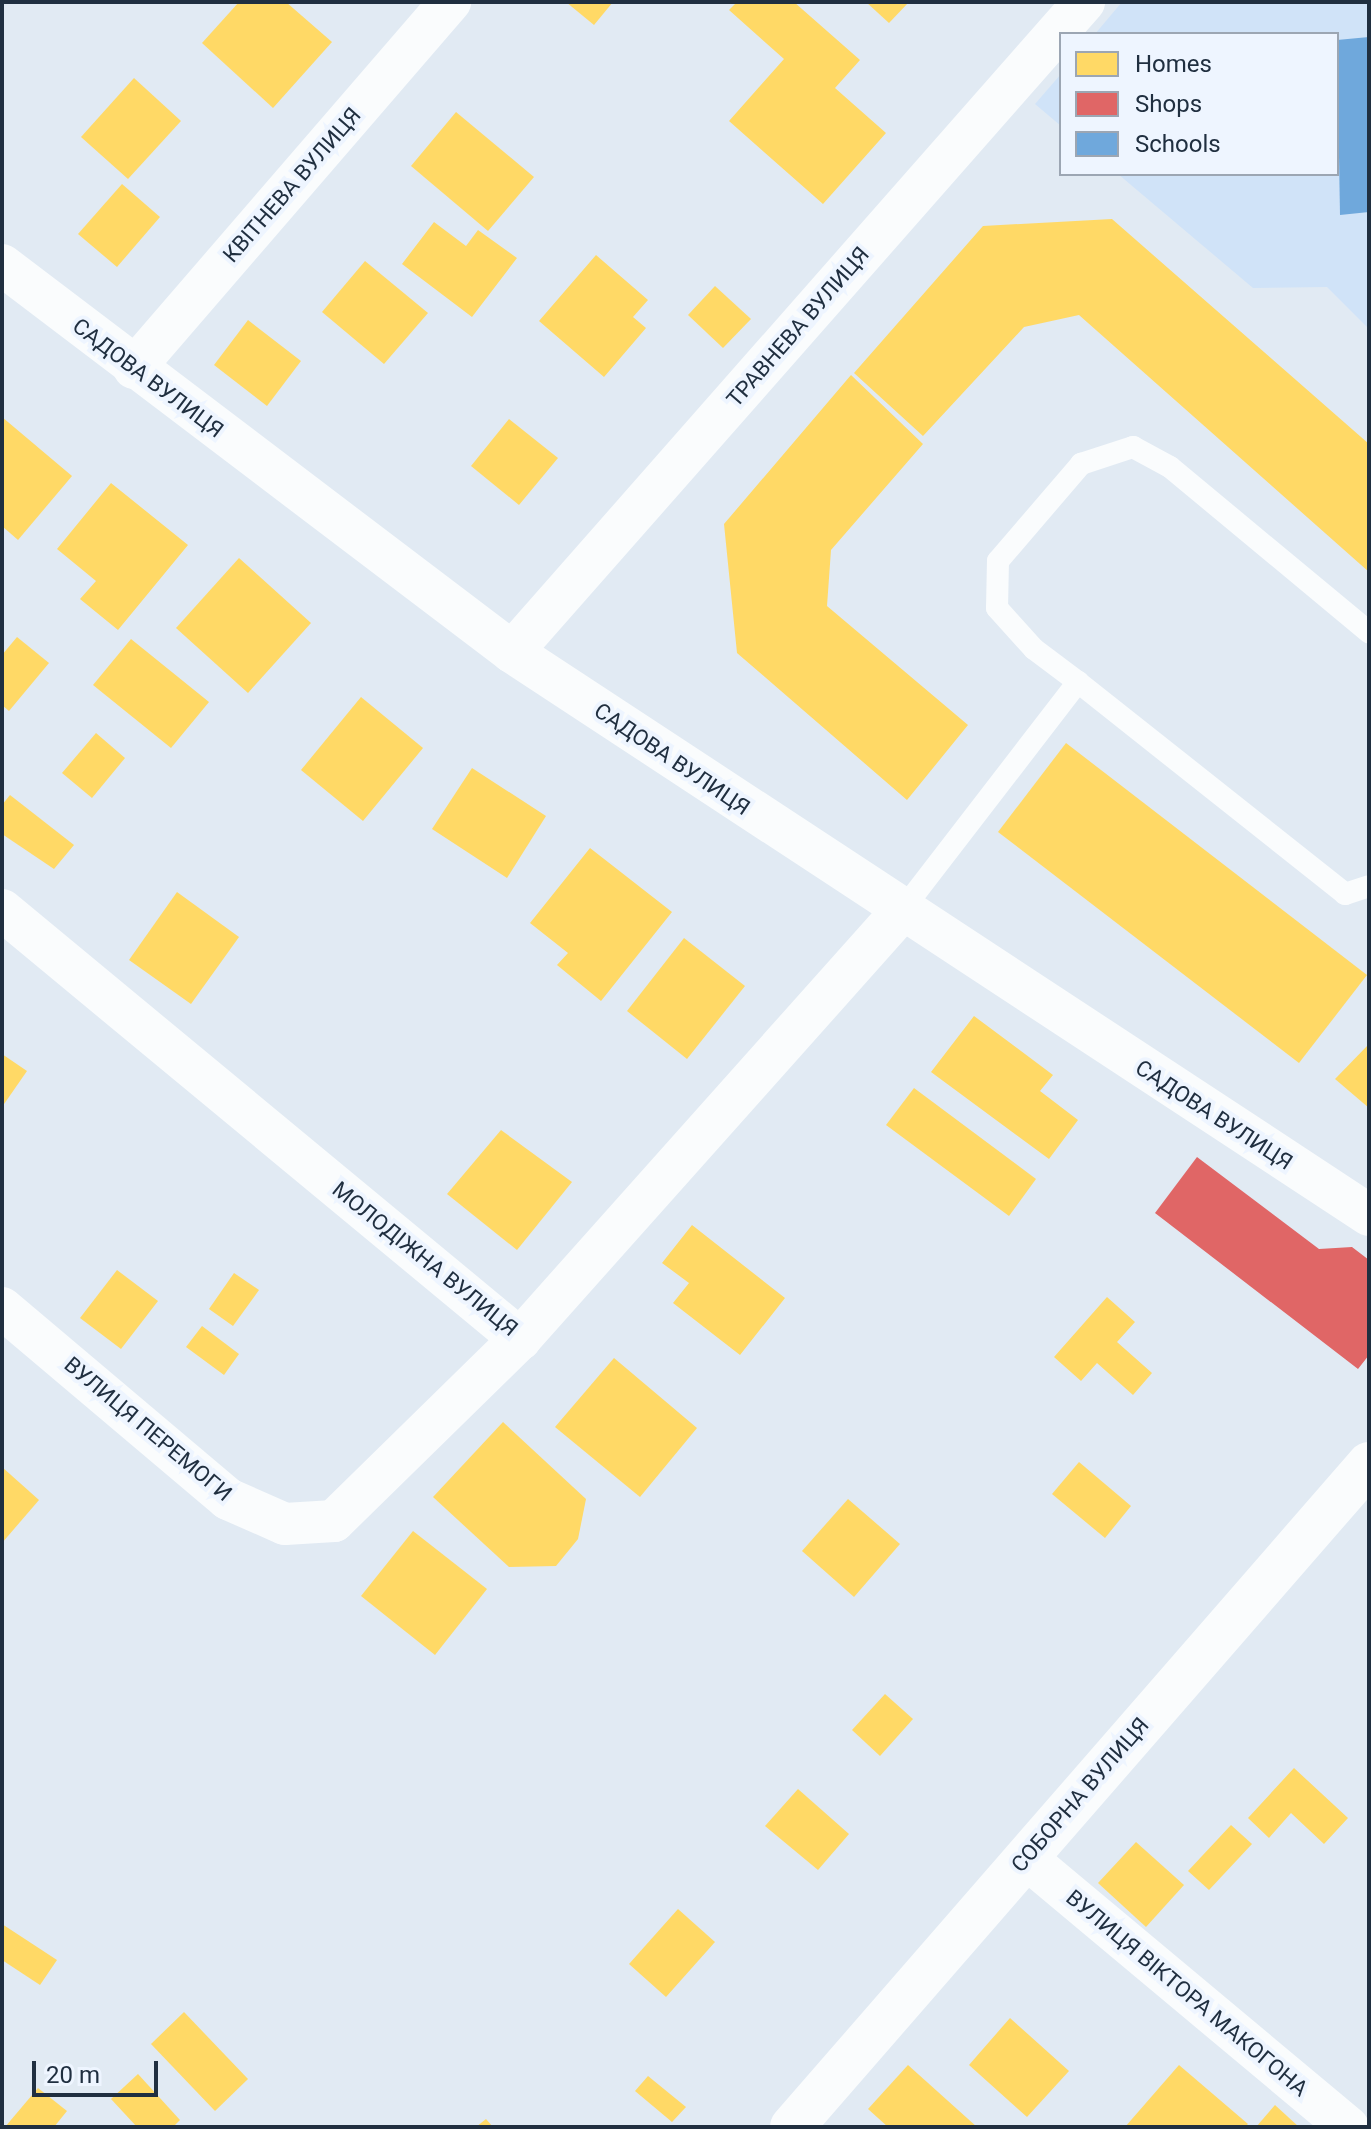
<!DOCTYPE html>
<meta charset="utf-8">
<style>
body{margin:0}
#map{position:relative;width:1371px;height:2129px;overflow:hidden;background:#e1eaf3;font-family:Roboto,sans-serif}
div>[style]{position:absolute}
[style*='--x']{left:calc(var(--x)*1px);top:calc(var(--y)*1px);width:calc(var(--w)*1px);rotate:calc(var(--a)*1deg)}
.built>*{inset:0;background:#d0e3f8}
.homes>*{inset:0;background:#ffd966}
.shops>*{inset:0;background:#e06666}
.schools>*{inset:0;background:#6fa8dc}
.lane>*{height:22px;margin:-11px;padding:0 11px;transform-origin:11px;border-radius:11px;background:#fafcfd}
.street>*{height:42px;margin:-21px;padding:0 21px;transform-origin:21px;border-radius:21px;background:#fafcfd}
.secondary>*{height:44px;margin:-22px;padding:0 22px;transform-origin:22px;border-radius:22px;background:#fafcfd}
span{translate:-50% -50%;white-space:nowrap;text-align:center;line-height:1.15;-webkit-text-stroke:8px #eef5ff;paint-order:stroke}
.street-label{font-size:22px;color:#202f40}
.frame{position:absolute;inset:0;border:4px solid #202f40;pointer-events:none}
.legend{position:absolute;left:1059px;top:32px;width:280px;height:144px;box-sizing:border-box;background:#eef5ff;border:2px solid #9ca6b3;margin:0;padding:10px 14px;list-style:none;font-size:24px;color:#202f40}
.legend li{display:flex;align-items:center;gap:16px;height:40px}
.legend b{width:40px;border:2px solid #9ca6b3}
.scale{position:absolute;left:32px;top:2061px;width:126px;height:36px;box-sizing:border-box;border:4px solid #202f40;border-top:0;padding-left:10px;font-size:24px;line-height:28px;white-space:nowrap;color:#202f40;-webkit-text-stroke:6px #eef5ff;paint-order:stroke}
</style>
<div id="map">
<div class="built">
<div style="clip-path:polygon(1122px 2px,1369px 2px,1369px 329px,1327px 287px,1253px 288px,1118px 174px,1337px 174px,1337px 34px,1095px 34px)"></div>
<div style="clip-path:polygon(1061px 74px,1061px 126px,1035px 104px)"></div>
</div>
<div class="homes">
<div style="clip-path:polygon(239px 2px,286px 2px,332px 42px,273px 108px,202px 43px)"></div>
<div style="clip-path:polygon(566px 2px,613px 2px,594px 25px)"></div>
<div style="clip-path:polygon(737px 2px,794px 2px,860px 60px,835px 88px,886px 133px,823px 204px,729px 121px,784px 59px,729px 10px)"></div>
<div style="clip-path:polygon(866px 2px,909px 2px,889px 23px)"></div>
<div style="clip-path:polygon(134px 78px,181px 121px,128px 179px,81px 137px)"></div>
<div style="clip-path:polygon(456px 112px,534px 177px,488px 231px,411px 166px)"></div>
<div style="clip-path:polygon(122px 184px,160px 217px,117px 267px,78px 234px)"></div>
<div style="clip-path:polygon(1112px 219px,1369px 444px,1369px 572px,1079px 315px,1024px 327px,923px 436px,854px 373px,983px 226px)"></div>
<div style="clip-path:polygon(434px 222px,466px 246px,478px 230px,517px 258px,472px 317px,402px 264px)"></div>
<div style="clip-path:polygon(596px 255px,648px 300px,633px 317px,646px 328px,604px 377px,539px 321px)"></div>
<div style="clip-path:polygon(365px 261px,428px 313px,384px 364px,322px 312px)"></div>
<div style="clip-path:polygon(715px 286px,751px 319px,723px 348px,688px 315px)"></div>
<div style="clip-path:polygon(248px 320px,301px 361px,267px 406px,214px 365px)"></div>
<div style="clip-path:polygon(851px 375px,923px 444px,831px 550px,827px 606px,968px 725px,907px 800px,737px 653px,724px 524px)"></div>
<div style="clip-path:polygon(2px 417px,72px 476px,18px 540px,2px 526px)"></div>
<div style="clip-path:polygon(509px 419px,558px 458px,519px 505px,471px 466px)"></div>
<div style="clip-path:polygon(111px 483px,188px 545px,118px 630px,80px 599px,96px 581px,57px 549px)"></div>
<div style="clip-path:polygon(239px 558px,311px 623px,248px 693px,176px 628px)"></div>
<div style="clip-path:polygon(17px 637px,49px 663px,9px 711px,2px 705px,2px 655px)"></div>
<div style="clip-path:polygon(131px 639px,209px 702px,171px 748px,93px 685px)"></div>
<div style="clip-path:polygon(361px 697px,423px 748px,363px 821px,301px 770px)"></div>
<div style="clip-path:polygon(96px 733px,125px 758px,92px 798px,62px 773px)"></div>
<div style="clip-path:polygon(1066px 743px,1367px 975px,1299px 1063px,998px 832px)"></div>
<div style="clip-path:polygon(472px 768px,546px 816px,507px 878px,432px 829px)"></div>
<div style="clip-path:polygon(10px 795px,74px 845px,54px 869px,2px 834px,2px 805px)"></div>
<div style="clip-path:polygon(590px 848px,672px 912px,601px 1001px,557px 965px,568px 953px,530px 923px)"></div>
<div style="clip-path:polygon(177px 892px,239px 937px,191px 1004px,129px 960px)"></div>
<div style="clip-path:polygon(684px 938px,745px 986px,687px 1059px,627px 1011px)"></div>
<div style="clip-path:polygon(974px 1016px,1053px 1075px,1040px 1091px,1078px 1120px,1049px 1159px,931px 1072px)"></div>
<div style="clip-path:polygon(1369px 1044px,1369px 1108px,1335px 1079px)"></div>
<div style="clip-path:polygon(2px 1054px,27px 1071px,2px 1107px)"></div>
<div style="clip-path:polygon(914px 1088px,1036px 1179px,1009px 1216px,886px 1125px)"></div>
<div style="clip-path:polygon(501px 1130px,572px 1182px,517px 1250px,447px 1194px)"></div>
<div style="clip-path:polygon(692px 1225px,785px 1298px,740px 1355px,673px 1303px,689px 1283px,662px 1263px)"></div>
<div style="clip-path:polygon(117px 1270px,158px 1301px,121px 1349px,80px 1318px)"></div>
<div style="clip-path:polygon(234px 1273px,259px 1290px,233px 1326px,209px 1309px)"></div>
<div style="clip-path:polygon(1107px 1297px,1135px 1322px,1117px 1342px,1152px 1373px,1133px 1395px,1097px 1363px,1081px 1381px,1054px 1357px)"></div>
<div style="clip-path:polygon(202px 1326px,239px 1354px,224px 1375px,186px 1347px)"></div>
<div style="clip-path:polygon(614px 1358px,697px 1428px,640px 1497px,555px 1427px)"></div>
<div style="clip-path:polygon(503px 1422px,586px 1499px,578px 1539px,556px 1566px,509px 1567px,433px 1497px)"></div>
<div style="clip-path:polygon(1079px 1462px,1131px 1506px,1105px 1538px,1052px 1494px)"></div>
<div style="clip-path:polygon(2px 1467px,39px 1500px,2px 1543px)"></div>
<div style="clip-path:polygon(848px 1499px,900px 1544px,854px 1597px,802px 1551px)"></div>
<div style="clip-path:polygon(413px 1531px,487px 1589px,435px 1655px,361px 1596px)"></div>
<div style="clip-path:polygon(885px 1694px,913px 1719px,880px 1756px,852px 1730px)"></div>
<div style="clip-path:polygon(1294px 1768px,1348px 1818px,1324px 1844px,1291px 1813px,1269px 1838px,1248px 1818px)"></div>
<div style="clip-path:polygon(798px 1789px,849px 1834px,818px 1870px,765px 1826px)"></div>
<div style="clip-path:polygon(1231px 1825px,1252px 1844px,1209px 1890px,1188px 1871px)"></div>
<div style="clip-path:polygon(1136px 1842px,1184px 1885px,1146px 1927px,1098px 1883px)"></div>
<div style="clip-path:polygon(678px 1909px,715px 1942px,666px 1997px,629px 1964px)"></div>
<div style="clip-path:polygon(2px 1924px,57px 1960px,40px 1985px,2px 1960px)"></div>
<div style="clip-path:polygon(184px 2012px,248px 2079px,215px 2111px,151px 2044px)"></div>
<div style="clip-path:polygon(1010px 2018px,1069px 2071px,1027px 2117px,969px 2065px)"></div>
<div style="clip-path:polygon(908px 2065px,977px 2127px,888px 2127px,868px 2109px)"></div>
<div style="clip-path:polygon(1179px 2065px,1248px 2124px,1245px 2127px,1125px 2127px)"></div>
<div style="clip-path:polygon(138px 2074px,180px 2120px,173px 2127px,137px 2127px,111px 2099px)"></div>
<div style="clip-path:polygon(648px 2076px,686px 2107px,672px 2122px,635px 2091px)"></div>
<div style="clip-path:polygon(38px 2088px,67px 2111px,54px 2127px,5px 2127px)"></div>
<div style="clip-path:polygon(1275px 2105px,1299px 2127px,1256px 2127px)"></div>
<div style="clip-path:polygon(486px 2119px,493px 2127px,476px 2127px)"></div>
</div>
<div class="shops">
<div style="clip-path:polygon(1197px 1157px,1319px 1249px,1352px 1247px,1369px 1260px,1369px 1355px,1358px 1369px,1155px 1213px)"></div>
</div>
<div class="schools">
<div style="clip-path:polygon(1369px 37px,1369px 212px,1340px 215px,1337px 40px)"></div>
</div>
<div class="lane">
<div style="--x:1078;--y:682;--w:55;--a:-143.1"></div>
<div style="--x:1034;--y:649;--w:55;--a:-132.1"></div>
<div style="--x:997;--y:608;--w:47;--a:-88.8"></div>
<div style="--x:998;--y:561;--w:128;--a:-49.4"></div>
<div style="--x:1081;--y:464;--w:55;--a:-18.1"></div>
<div style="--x:1133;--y:447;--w:42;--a:28.4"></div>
<div style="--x:1170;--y:467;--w:259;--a:39.7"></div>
<div style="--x:900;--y:913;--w:292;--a:-52.4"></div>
<div style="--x:1078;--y:682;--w:341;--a:38.4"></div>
<div style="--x:1345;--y:894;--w:25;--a:-18"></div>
</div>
<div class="street">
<div style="--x:2;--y:265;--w:640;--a:37.19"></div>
<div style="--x:512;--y:652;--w:1025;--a:33.3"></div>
<div style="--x:134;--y:368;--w:484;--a:-49.2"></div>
<div style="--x:512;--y:652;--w:866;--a:-48.65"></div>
<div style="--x:2;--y:910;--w:673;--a:39.63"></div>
<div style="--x:2;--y:1308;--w:296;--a:40.2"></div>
<div style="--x:228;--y:1499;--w:62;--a:23.7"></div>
<div style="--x:285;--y:1524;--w:49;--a:-3.5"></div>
<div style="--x:334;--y:1521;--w:260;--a:-44.4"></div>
<div style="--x:520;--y:1339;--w:571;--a:-48.27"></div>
<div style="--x:1026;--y:1858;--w:420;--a:39.9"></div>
</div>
<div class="secondary">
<div style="--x:792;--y:2127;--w:879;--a:-48.97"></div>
</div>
<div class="street-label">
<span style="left:292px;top:185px;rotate:-49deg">КВІТНЕВА ВУЛИЦЯ</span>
<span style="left:798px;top:327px;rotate:-49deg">ТРАВНЕВА ВУЛИЦЯ</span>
<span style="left:148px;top:378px;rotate:37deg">САДОВА ВУЛИЦЯ</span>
<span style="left:672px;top:759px;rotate:34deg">САДОВА ВУЛИЦЯ</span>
<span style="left:1214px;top:1115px;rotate:33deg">САДОВА ВУЛИЦЯ</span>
<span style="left:425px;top:1259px;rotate:39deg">МОЛОДІЖНА ВУЛИЦЯ</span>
<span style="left:148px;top:1429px;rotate:40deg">ВУЛИЦЯ ПЕРЕМОГИ</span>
<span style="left:1080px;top:1795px;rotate:-49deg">СОБОРНА ВУЛИЦЯ</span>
<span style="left:1187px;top:1993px;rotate:40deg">ВУЛИЦЯ ВІКТОРА МАКОГОНА</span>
</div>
<div class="frame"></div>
<ul class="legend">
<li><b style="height:22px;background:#ffd966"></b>Homes</li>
<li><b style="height:22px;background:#e06666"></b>Shops</li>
<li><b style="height:22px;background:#6fa8dc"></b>Schools</li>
</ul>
<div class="scale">20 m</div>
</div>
